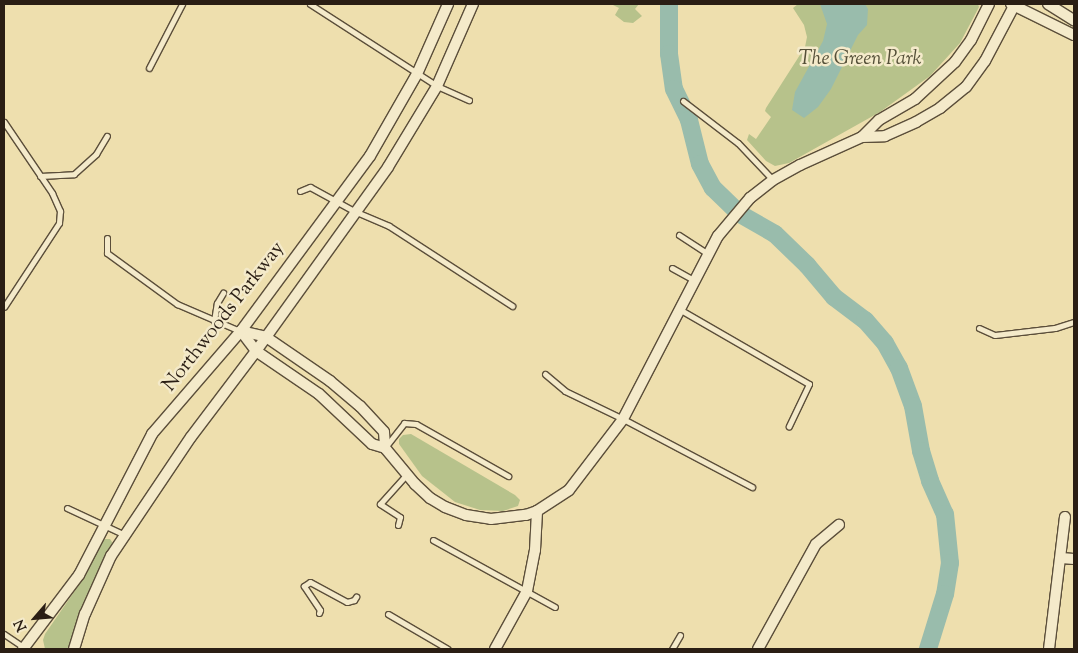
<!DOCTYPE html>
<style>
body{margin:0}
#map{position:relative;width:1078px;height:653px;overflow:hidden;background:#eedfae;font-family:"Sorts Mill Goudy",serif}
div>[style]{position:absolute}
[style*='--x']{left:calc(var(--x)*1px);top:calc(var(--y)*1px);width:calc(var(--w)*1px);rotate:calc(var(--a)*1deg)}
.green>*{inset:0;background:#b7c28b}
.water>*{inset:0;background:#99bcac}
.river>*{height:18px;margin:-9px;padding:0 9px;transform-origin:9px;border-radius:9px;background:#99bcac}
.roads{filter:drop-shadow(1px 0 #5b4e3a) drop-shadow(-1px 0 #5b4e3a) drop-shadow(0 1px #5b4e3a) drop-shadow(0 -1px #5b4e3a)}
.lane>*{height:5px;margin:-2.5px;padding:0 2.5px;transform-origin:2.5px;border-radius:2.5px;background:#f4eaca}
.street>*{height:10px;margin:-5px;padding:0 5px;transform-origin:5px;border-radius:5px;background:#f4eaca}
span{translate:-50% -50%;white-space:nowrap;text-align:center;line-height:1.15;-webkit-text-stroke:5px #f4eaca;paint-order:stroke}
.park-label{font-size:20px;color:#544f38;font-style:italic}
.street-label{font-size:20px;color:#2a1e14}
.frame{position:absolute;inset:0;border:5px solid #2a1e14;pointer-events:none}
.north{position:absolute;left:10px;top:593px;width:50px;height:50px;-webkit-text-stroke:4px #f4eaca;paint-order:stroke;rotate:243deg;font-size:14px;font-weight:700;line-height:20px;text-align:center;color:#2a1e14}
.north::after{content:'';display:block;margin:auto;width:18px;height:22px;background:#2a1e14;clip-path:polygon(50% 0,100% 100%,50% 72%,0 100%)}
</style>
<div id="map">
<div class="green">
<div style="clip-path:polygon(611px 4px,639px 4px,635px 9px,642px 16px,633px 23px,624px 22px,615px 15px,619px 8px)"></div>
<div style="clip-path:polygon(798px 4px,978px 4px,979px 7px,960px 43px,930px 76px,880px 112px,789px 163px,775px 166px,766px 161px,747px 140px,749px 134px,756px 139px,771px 117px,765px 111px,766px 108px,805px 47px,807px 37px,804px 25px,793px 8px)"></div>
<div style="clip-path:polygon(411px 434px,515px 495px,520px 500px,518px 506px,503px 511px,480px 510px,455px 502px,422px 476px,399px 444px,399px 439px,403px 435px)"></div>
<div style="clip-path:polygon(105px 539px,110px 539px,114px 545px,69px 649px,45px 649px,43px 640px,45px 634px,83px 579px,99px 545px)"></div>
</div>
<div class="water">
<div style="clip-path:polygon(820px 4px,865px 4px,868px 9px,867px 25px,858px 35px,831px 89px,818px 107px,804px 118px,792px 110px,795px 92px,823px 41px,827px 24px)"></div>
</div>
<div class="river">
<div style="--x:669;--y:4;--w:50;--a:90"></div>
<div style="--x:669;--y:54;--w:35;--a:82"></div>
<div style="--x:674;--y:89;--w:34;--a:64"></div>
<div style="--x:689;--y:120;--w:45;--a:76"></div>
<div style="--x:700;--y:164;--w:27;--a:62"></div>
<div style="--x:713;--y:188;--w:37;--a:44"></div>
<div style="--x:740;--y:214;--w:40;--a:29.7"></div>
<div style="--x:775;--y:234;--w:45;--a:44.1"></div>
<div style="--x:807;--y:265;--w:42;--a:49.8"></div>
<div style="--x:834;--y:297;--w:39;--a:37"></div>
<div style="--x:865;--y:320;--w:30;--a:49"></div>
<div style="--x:885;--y:343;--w:29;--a:61"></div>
<div style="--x:899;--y:368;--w:40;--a:69.8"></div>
<div style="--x:913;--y:406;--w:46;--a:79.9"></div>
<div style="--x:921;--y:451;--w:31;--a:73"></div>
<div style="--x:930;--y:481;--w:36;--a:66"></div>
<div style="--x:945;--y:514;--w:49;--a:84.2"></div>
<div style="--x:950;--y:563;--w:31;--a:99"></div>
<div style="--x:945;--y:594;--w:58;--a:107.2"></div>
</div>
<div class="roads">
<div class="lane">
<div style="--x:310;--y:4;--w:151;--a:32.8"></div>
<div style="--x:437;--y:86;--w:35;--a:24"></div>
<div style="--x:149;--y:68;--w:72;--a:-62.7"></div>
<div style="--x:683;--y:101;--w:69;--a:37.4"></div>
<div style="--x:738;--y:143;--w:51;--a:46.6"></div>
<div style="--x:4;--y:122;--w:86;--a:55.9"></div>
<div style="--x:52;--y:193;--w:20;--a:66"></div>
<div style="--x:60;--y:211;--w:12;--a:95"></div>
<div style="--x:59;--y:223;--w:100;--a:123.2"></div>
<div style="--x:40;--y:176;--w:34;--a:-3"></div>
<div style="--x:74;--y:174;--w:30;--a:-42"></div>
<div style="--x:96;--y:154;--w:21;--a:-59"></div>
<div style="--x:300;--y:191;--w:11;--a:-22"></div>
<div style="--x:310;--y:187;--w:50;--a:28.6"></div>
<div style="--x:354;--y:211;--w:38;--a:23"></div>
<div style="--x:389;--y:226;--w:147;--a:33"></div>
<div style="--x:679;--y:235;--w:35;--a:33"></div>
<div style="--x:107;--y:238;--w:15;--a:90"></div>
<div style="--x:107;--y:253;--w:87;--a:36.1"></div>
<div style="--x:177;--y:304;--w:69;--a:23.2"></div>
<div style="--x:672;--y:268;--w:25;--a:29"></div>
<div style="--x:679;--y:309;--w:150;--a:30"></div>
<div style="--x:809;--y:384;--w:47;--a:115.5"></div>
<div style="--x:214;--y:321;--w:18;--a:-81"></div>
<div style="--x:217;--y:303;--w:12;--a:-59"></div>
<div style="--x:979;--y:328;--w:17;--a:24"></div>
<div style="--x:995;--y:335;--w:60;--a:-6.7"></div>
<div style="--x:1055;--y:328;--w:20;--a:-18"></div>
<div style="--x:545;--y:374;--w:26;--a:40"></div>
<div style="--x:565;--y:391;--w:64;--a:25.8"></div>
<div style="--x:623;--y:419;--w:146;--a:27.8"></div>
<div style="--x:387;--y:445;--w:28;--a:-52"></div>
<div style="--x:404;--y:423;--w:12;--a:5"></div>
<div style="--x:416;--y:424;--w:106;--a:29.5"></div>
<div style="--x:67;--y:508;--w:64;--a:25"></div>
<div style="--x:398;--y:525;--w:8;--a:-76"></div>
<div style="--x:400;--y:517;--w:24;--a:-147"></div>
<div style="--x:380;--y:504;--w:40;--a:-48"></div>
<div style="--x:433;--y:540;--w:139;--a:28.8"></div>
<div style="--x:319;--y:613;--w:3;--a:-72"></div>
<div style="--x:320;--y:610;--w:29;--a:-124"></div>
<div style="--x:304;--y:586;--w:7;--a:-34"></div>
<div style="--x:310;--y:582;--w:42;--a:28.4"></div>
<div style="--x:347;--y:602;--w:7;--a:-16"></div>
<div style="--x:354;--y:600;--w:4;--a:-56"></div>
<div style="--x:388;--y:614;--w:69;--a:30.3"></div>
<div style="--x:4;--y:634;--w:25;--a:34"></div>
<div style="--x:672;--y:649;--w:16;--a:-60"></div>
</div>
<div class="street">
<div style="--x:1011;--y:4;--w:70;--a:26.2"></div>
<div style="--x:1048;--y:4;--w:31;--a:32"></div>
<div style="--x:862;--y:137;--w:23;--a:-2"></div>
<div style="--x:885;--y:136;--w:34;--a:-24"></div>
<div style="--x:916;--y:122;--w:28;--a:-30"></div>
<div style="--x:940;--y:108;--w:33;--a:-39"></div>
<div style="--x:966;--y:87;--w:32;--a:-54"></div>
<div style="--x:985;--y:61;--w:64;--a:-62.2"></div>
<div style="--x:241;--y:331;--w:25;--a:53"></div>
<div style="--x:256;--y:351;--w:76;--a:34.3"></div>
<div style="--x:319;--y:394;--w:73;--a:43.3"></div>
<div style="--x:372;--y:444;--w:14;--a:17"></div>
<div style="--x:385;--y:448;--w:47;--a:50.2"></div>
<div style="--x:415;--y:484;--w:21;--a:43"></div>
<div style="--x:430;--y:498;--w:17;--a:31"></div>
<div style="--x:445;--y:507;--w:22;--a:21"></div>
<div style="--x:466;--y:515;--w:25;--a:9"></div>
<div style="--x:491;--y:519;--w:35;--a:-7"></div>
<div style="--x:526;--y:515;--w:12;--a:-20"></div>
<div style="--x:537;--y:511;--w:38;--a:-33"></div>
<div style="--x:569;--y:490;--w:89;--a:-52.7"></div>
<div style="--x:623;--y:419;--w:206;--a:-62.6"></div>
<div style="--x:718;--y:236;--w:50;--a:-49.9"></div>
<div style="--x:750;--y:198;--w:29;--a:-38"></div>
<div style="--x:773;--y:180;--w:31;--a:-29"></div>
<div style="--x:800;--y:165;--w:68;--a:-24.3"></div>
<div style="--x:862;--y:137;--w:24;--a:-45"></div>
<div style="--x:879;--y:120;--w:42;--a:-30.3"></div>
<div style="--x:915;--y:99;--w:54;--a:-42.8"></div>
<div style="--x:955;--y:62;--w:27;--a:-54"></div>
<div style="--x:971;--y:40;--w:40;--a:-63.4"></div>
<div style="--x:241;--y:331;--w:26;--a:13"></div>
<div style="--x:266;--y:337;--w:78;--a:34.5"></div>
<div style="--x:330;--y:381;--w:39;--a:40"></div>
<div style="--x:360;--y:406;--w:35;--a:47"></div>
<div style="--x:384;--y:432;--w:16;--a:86"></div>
<div style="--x:1061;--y:558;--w:13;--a:4"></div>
<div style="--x:23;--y:649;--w:93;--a:-52.9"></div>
<div style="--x:79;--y:575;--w:159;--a:-62.6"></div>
<div style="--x:152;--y:434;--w:136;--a:-49.2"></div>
<div style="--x:241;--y:331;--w:217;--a:-53.6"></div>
<div style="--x:370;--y:156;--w:95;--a:-60.2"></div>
<div style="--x:417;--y:74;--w:77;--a:-66.1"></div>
<div style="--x:74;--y:649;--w:37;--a:-73"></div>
<div style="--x:85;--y:614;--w:64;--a:-65.9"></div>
<div style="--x:111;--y:556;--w:143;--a:-56.1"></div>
<div style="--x:191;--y:437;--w:108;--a:-52.9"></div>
<div style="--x:256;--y:351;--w:226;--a:-54.3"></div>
<div style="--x:388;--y:167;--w:95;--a:-58.8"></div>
<div style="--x:437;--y:86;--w:90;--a:-66.3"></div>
<div style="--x:495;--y:649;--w:66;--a:-61.1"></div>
<div style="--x:527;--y:591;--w:42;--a:-79"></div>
<div style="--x:535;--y:550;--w:39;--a:-87"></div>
<div style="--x:758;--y:649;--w:120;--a:-61.1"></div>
<div style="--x:816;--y:544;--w:30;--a:-40"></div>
<div style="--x:1049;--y:649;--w:133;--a:-83.1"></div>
</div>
</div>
<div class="park-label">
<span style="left:860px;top:59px">The Green Park</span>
</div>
<div class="street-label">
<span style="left:224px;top:317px;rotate:-52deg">Northwoods Parkway</span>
</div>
<div class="frame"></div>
<div class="north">N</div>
</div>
